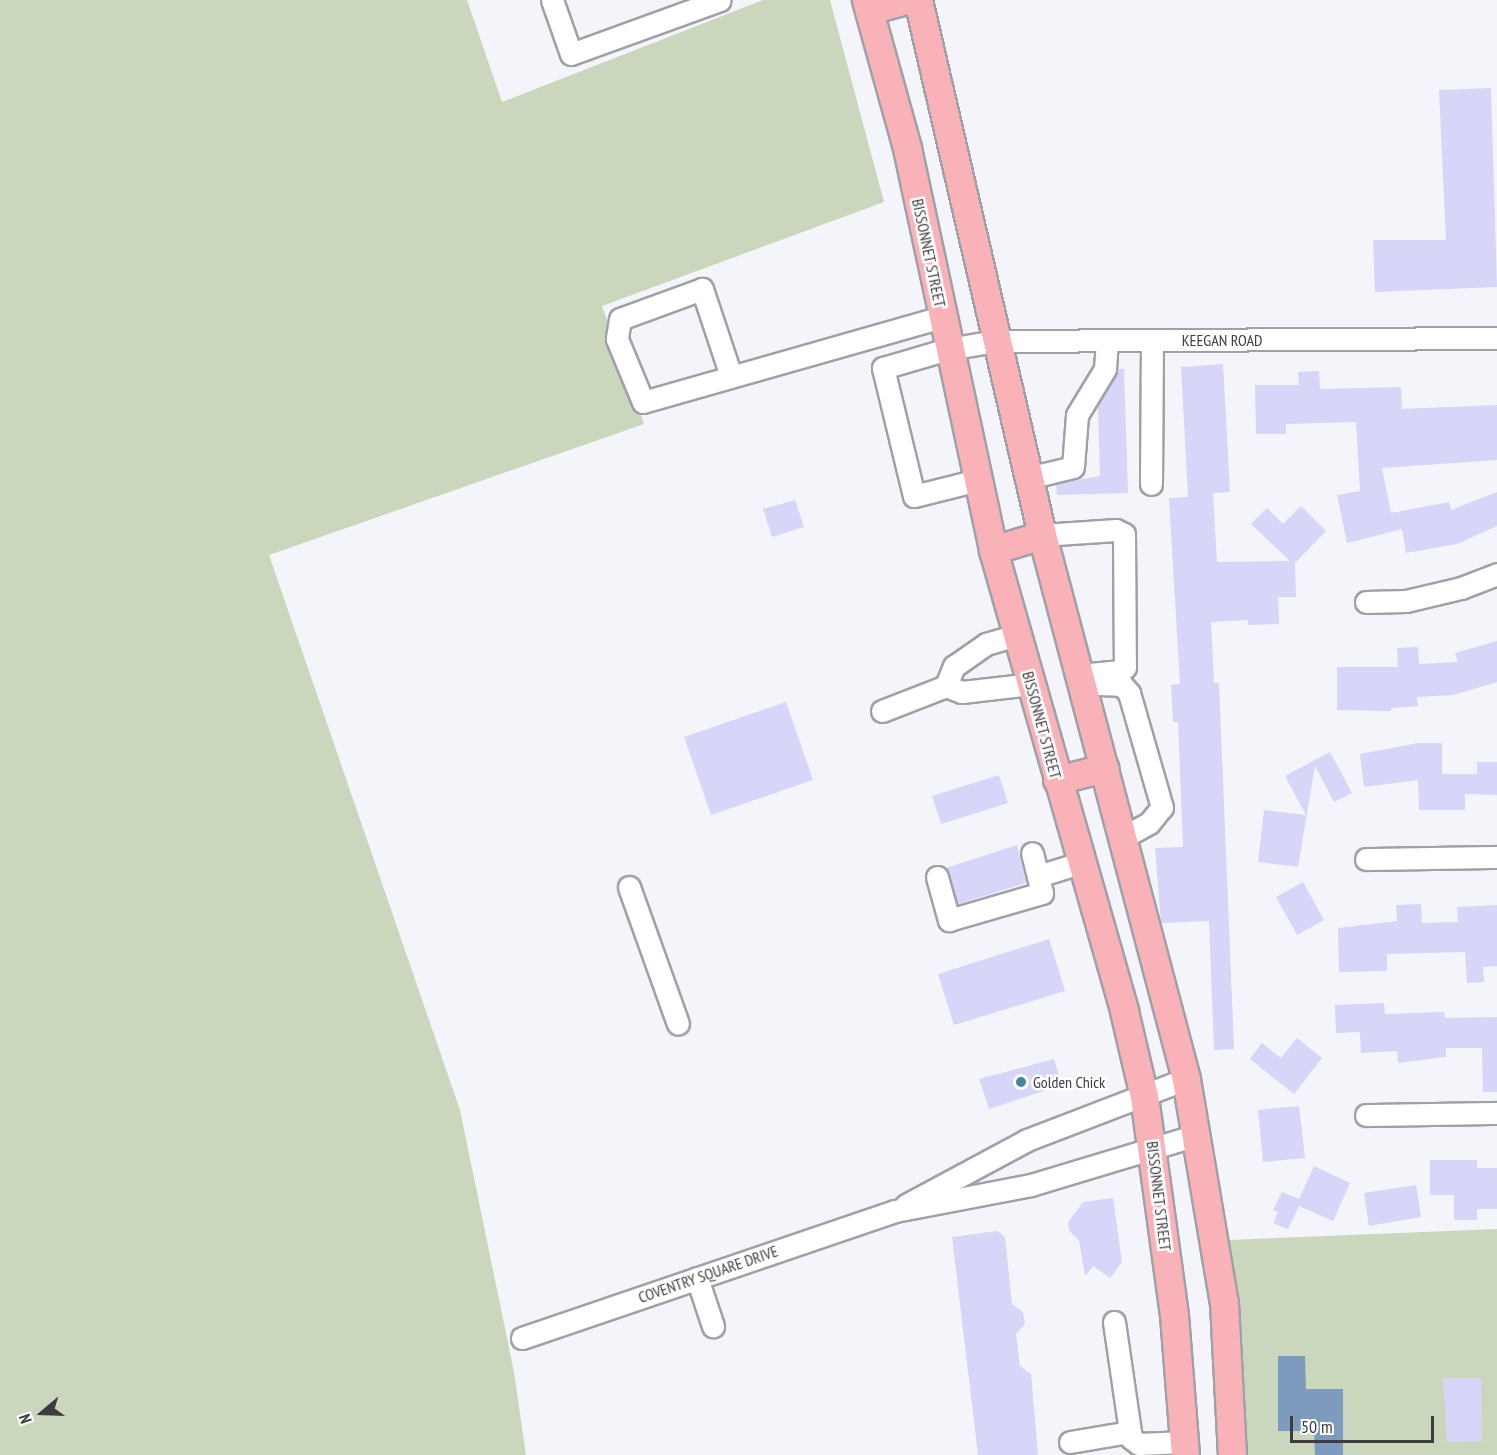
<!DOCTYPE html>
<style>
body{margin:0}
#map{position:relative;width:1497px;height:1455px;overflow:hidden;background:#f4f4fb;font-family:"PT Sans Narrow",sans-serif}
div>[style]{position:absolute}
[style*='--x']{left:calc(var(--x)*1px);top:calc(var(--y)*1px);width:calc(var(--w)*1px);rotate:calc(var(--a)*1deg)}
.green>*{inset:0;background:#cbd7bc}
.water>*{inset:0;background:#7d9cbd}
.building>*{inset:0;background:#d7d5f8}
.roads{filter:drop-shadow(2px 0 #a0a0a7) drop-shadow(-2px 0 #a0a0a7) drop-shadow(0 2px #a0a0a7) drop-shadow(0 -2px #a0a0a7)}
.minor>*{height:21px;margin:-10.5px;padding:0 10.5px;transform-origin:10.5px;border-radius:10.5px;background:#fff}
.major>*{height:27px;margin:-13.5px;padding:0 13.5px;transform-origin:13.5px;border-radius:13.5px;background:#fab2b9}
.dots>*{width:16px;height:16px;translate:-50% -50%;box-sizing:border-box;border:3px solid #fff;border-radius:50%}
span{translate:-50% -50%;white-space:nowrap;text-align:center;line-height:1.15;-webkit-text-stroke:5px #fff;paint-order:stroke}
.street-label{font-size:16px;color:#3d3c3f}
.poi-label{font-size:16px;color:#3d3c3f}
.left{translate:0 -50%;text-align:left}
.north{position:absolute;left:12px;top:1383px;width:60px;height:60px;-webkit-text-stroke:4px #fff;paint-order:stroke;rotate:251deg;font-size:16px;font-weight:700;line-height:24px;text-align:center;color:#3d3c3f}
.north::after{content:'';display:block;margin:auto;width:21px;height:27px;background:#3d3c3f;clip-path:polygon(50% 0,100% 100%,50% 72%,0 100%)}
.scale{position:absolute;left:1290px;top:1416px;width:144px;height:27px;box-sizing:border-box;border:3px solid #3d3c3f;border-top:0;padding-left:8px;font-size:18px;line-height:21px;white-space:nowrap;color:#3d3c3f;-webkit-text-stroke:4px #fff;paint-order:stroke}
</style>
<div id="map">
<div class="green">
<div style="clip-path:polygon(0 0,467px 0,502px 102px,763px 0,830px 0,884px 202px,602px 306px,644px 424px,269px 555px,460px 1110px,514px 1372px,526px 1455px,0 1455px)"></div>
<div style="clip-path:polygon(1497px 1229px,1497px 1455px,1240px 1455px,1230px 1240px)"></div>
</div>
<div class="water">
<div style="clip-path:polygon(1278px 1356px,1305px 1356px,1306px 1389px,1343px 1389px,1343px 1455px,1315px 1455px,1314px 1431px,1278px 1431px)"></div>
</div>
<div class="building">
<div style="clip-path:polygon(1491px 88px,1497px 287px,1375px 292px,1373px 240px,1446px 240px,1439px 90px)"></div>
<div style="clip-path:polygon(1223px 364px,1230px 492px,1213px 493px,1217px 562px,1290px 561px,1251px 524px,1267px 508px,1283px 524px,1301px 506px,1326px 531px,1295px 563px,1296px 597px,1278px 597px,1279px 624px,1248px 625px,1248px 620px,1211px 622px,1214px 683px,1219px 683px,1234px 1049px,1214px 1050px,1209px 921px,1161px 923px,1155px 848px,1183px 847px,1178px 722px,1173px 722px,1171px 685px,1180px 684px,1169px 498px,1188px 497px,1181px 367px)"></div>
<div style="clip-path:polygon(1118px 369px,1124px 369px,1128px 493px,1057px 495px,1056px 484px,1100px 476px,1098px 406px)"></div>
<div style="clip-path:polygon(1319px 371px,1320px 389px,1401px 387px,1402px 409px,1497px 405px,1497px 460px,1382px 468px,1391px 513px,1449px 502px,1451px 510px,1497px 492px,1497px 526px,1457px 544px,1406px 553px,1402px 529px,1347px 543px,1337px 495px,1360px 491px,1356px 422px,1286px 424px,1286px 434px,1256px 434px,1255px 385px,1299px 385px,1298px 372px)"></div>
<div style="clip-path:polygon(795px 500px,804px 527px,772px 537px,763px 509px)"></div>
<div style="clip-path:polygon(1497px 641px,1497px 682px,1453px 695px,1417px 697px,1418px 706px,1391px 708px,1391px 711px,1337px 710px,1337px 667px,1398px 667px,1397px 648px,1418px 647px,1419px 664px,1458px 662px,1455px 653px)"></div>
<div style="clip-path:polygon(786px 702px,813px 780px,711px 815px,684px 737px)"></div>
<div style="clip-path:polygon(1418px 743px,1442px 743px,1442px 774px,1477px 774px,1477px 762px,1497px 762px,1497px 795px,1465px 794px,1465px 810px,1419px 810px,1418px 780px,1364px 787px,1360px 754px)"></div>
<div style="clip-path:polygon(1330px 752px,1352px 793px,1334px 802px,1315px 766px,1298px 867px,1258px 862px,1264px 810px,1306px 815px,1285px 776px)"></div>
<div style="clip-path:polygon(999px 775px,1008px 803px,941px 824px,932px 796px)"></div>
<div style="clip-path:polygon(1017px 845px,1026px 883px,958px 904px,946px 868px)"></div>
<div style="clip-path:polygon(1303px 882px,1324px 920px,1297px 935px,1276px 897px)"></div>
<div style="clip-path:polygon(1421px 904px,1422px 923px,1458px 922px,1457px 907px,1497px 905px,1497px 966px,1483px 967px,1484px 982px,1467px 983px,1465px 952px,1387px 954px,1387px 971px,1339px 972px,1338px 928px,1397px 921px,1396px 905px)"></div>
<div style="clip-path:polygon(1049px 939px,1065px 991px,954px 1025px,938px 974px)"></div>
<div style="clip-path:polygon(1384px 1003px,1385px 1014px,1444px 1012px,1445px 1018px,1497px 1017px,1497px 1092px,1483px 1092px,1482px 1048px,1446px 1048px,1446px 1057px,1398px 1063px,1397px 1051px,1361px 1053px,1360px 1032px,1336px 1033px,1335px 1005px)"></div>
<div style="clip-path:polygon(1297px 1038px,1322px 1058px,1294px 1094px,1250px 1059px,1262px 1043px,1281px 1058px)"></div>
<div style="clip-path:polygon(1054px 1059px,1062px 1085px,989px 1109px,979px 1079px)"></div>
<div style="clip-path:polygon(1299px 1106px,1305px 1158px,1263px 1162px,1258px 1110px)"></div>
<div style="clip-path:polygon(1430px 1160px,1477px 1160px,1477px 1168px,1497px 1168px,1497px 1209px,1477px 1209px,1477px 1220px,1454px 1220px,1454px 1195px,1430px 1195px)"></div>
<div style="clip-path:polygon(1314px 1166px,1350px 1183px,1333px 1221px,1299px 1206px,1288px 1229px,1273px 1223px,1278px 1212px,1273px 1210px,1282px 1192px,1299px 1199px)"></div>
<div style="clip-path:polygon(1416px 1185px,1421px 1217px,1369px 1226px,1364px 1193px)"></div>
<div style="clip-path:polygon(1113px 1198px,1122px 1262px,1110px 1278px,1093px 1266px,1085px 1276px,1079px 1240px,1069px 1231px,1068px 1222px,1083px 1202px)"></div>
<div style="clip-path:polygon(997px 1231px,1005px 1237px,1012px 1304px,1023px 1312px,1025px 1324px,1016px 1334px,1020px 1366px,1031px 1374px,1038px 1455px,978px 1455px,952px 1237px)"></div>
<div style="clip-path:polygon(1443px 1378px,1481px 1378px,1482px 1441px,1447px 1442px)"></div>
</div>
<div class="roads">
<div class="minor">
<div style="--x:552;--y:0;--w:57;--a:70.6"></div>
<div style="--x:571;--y:54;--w:158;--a:-19.9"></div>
<div style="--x:731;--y:376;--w:92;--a:-108.4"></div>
<div style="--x:702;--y:289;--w:87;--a:159.9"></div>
<div style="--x:620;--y:319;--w:20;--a:99"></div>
<div style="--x:617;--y:339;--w:68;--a:67.6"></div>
<div style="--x:643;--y:402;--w:311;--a:-15.9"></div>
<div style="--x:1028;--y:478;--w:46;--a:-13.7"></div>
<div style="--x:1073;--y:467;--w:52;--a:-85.6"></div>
<div style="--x:1077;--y:415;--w:54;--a:-58.7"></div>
<div style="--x:1105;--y:369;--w:29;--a:-86"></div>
<div style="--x:978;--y:480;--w:66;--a:166"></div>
<div style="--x:914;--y:496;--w:132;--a:-103.6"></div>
<div style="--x:883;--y:368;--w:68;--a:-16.3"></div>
<div style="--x:948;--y:349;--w:49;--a:-9.5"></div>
<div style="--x:996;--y:341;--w:501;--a:-0.34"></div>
<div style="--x:1151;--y:484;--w:144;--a:-89.6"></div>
<div style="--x:1042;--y:535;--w:74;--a:-3.9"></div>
<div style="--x:1116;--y:530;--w:9;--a:27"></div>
<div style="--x:1124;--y:534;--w:133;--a:89.6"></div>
<div style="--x:1125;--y:667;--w:6;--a:135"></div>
<div style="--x:1121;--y:671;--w:42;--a:174.6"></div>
<div style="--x:1366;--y:602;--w:40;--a:-1.4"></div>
<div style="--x:1406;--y:601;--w:57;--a:-13.3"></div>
<div style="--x:1461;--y:588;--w:39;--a:-21"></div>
<div style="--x:1017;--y:635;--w:32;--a:164"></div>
<div style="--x:986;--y:644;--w:39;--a:145"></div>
<div style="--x:954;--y:666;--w:22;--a:112"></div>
<div style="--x:946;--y:686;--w:17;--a:21"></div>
<div style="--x:962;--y:692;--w:69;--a:-6.6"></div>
<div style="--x:1097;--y:684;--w:25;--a:2"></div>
<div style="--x:1122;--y:685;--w:11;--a:49"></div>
<div style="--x:1129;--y:693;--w:119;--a:73.9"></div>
<div style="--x:1162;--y:807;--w:21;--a:129"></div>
<div style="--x:1149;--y:823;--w:31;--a:151"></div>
<div style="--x:882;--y:711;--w:69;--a:-21.3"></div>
<div style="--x:1366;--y:859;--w:131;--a:-0.9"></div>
<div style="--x:1038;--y:876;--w:44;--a:-17.2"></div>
<div style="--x:937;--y:877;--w:45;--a:74.4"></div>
<div style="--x:949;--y:920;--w:97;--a:-16.2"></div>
<div style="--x:1042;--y:893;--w:41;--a:-104"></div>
<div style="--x:629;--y:887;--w:145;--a:70.3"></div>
<div style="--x:1366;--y:1115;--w:131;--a:-0.9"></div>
<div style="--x:906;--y:1205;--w:137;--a:-28.2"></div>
<div style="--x:1027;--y:1140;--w:170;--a:-21"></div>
<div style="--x:697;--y:1278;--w:51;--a:71.6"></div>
<div style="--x:1114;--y:1322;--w:117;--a:81.7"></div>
<div style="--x:1131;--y:1438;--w:10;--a:37"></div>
<div style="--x:1139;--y:1444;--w:45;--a:-2.5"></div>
<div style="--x:522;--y:1338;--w:394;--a:-18.8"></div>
<div style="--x:895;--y:1211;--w:138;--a:-10.8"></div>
<div style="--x:1031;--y:1185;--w:173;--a:-16.8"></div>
<div style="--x:1070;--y:1442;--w:60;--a:-9.6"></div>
</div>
<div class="major">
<div style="--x:866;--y:0;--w:154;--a:74.5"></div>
<div style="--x:907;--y:148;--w:411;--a:77.9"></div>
<div style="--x:993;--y:550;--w:479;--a:74.1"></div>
<div style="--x:1124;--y:1011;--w:87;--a:76.8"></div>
<div style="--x:1144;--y:1096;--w:221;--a:82.2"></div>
<div style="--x:1174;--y:1315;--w:140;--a:85.5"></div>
<div style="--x:918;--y:0;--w:549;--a:76.95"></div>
<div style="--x:1042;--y:535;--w:563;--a:75.17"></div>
<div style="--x:1186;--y:1079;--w:227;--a:80.4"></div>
<div style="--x:1224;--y:1303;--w:152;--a:87"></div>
<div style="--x:869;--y:10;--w:38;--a:-15"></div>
<div style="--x:993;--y:550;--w:51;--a:-17"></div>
<div style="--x:1057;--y:780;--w:49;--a:-14.3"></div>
</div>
</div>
<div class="dots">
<div style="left:1021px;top:1082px;background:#458499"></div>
</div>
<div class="street-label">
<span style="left:929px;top:253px;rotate:78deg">BISSONNET STREET</span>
<span style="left:1222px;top:340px">KEEGAN ROAD</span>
<span style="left:1042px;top:725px;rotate:75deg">BISSONNET STREET</span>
<span style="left:1159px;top:1196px;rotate:83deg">BISSONNET STREET</span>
<span style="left:708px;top:1274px;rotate:-19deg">COVENTRY SQUARE DRIVE</span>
</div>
<div class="poi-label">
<span class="left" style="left:1033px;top:1082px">Golden Chick</span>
</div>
<div class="north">N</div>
<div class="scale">50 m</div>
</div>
